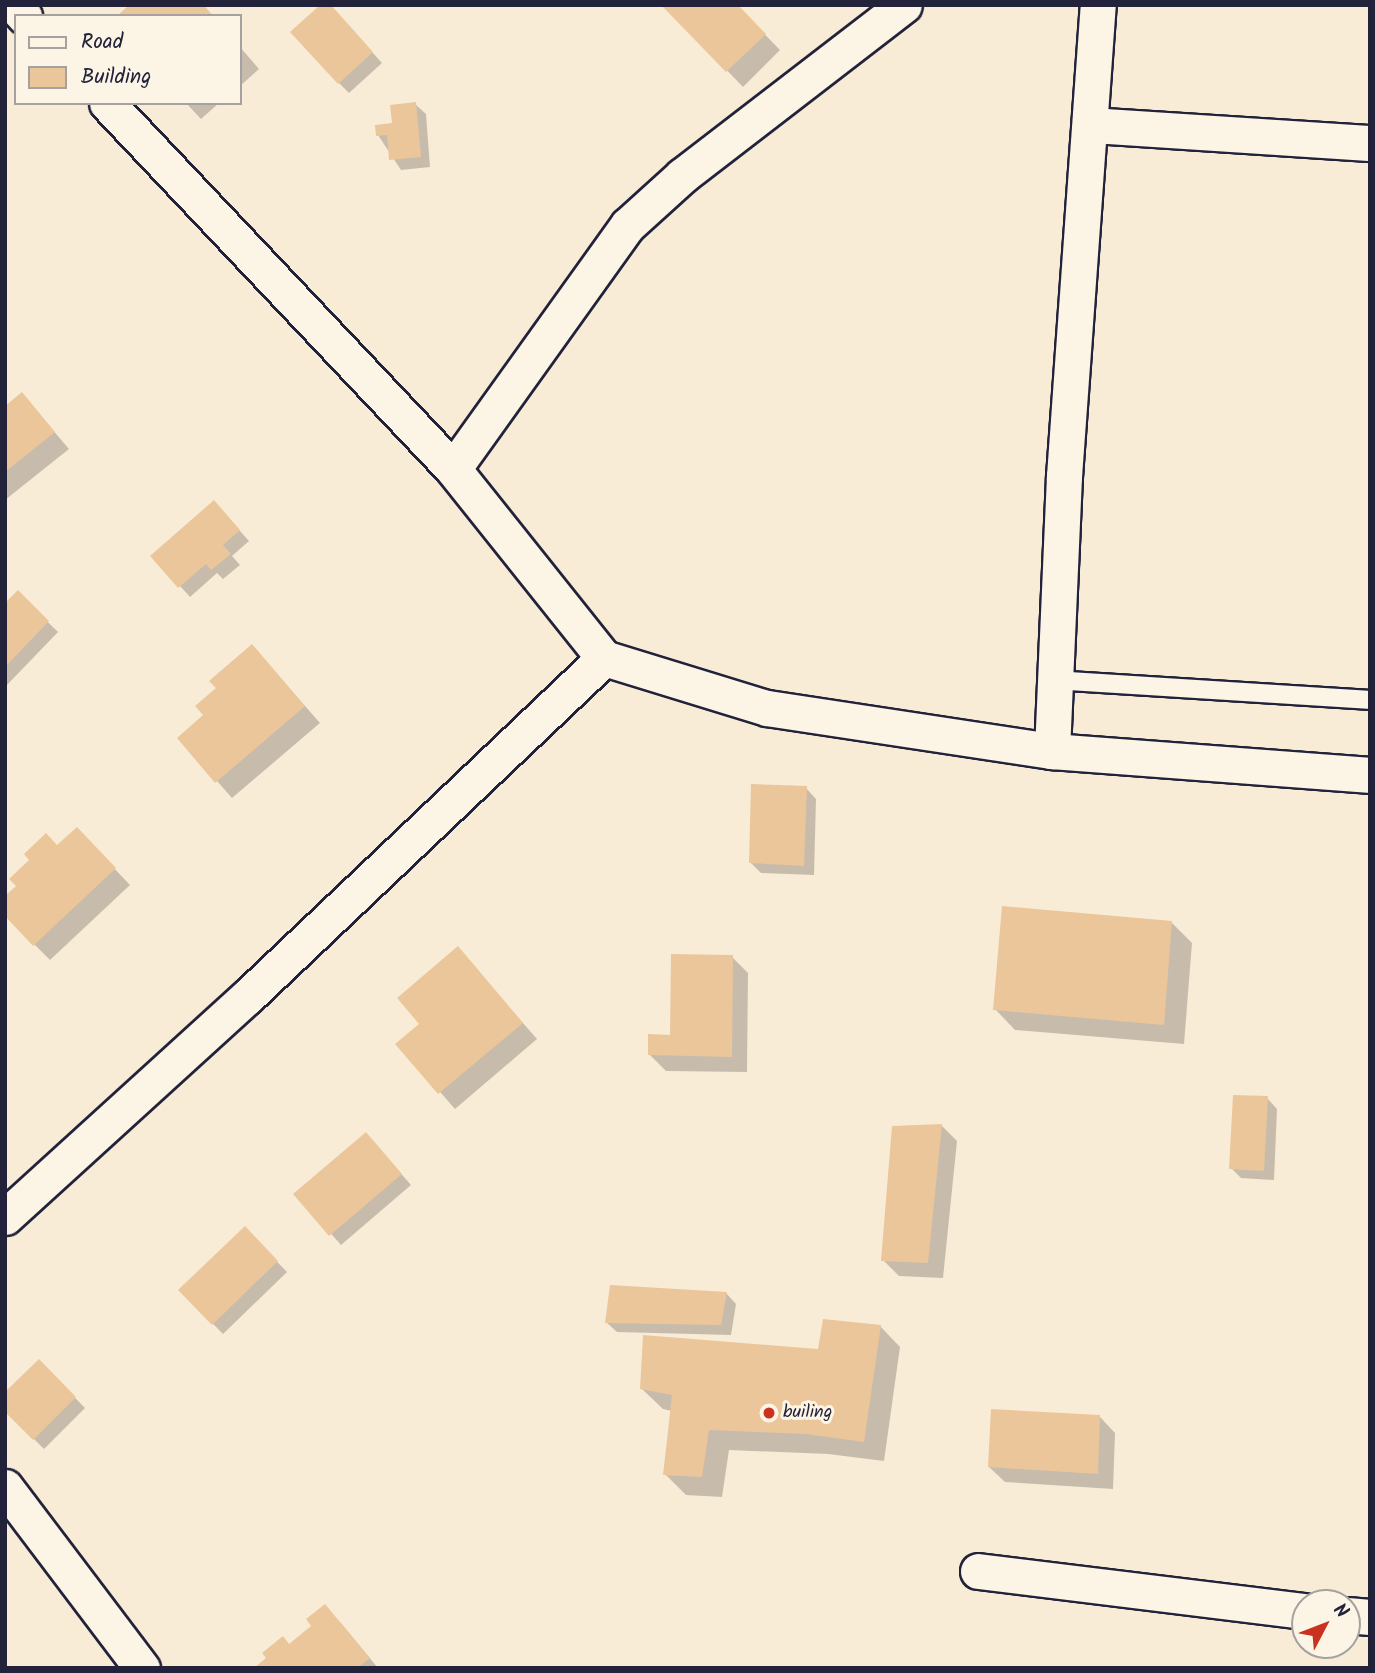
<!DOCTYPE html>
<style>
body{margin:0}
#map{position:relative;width:1375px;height:1673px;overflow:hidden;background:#f9ecd6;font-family:Kalam,sans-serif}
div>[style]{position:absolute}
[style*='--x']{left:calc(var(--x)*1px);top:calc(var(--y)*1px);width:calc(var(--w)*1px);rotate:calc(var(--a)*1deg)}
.shadow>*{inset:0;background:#0003}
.building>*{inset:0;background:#ebc69b}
.roads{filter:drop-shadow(2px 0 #22223b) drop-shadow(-2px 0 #22223b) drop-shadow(0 2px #22223b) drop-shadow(0 -2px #22223b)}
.lane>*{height:18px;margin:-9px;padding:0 9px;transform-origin:9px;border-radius:9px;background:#fcf5e5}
.street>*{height:35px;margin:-17.5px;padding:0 17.5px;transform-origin:17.5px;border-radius:17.5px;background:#fcf5e5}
.dots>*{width:19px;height:19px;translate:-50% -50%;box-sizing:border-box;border:4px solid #fcf5e5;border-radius:50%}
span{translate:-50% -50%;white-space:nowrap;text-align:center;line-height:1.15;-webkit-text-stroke:6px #fcf5e5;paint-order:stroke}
.poi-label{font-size:18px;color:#22223b}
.left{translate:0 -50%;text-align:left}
.frame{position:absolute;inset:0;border:7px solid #22223b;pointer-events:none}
.legend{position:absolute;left:14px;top:14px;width:228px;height:91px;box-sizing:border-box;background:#fcf5e5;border:2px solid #a5a1a1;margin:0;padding:9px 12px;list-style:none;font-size:21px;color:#22223b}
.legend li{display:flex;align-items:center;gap:14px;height:35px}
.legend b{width:35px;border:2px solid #a5a1a1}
.north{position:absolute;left:1291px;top:1589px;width:70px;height:70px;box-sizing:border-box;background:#fcf5e5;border:2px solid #a5a1a1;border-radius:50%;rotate:48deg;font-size:19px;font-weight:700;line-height:28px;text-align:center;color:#22223b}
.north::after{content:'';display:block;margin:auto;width:24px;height:32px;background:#c8321e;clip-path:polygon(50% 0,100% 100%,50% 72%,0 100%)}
</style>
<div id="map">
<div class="shadow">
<div style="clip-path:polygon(664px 5px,736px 5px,780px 50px,743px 87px)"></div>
<div style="clip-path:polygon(336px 12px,382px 63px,349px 93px,339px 83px)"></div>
<div style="clip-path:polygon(240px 47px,259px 69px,240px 86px)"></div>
<div style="clip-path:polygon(186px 103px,219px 103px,201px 119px)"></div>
<div style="clip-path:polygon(415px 104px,426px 114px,430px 167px,401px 170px,378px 135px)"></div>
<div style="clip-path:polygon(22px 394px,69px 449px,5px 500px,5px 408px)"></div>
<div style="clip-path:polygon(224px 513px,249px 541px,232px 556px,240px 565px,223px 579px,217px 573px,190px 597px,153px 556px)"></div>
<div style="clip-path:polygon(18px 593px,58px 632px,5px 687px,5px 605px)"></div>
<div style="clip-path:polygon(252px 646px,320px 723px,232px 798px,179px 738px,205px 715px,218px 689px)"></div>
<div style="clip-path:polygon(806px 788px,816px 799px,814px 875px,761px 873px,751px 863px)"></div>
<div style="clip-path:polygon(92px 845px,130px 885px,50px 960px,34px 944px)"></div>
<div style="clip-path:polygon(1171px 922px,1192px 943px,1184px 1044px,1015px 1030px,995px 1009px)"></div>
<div style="clip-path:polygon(458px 949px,537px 1039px,455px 1109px,398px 1044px,422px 1024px)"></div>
<div style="clip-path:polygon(732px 957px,748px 973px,747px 1072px,666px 1071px,650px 1055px,671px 1037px)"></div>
<div style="clip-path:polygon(1267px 1098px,1277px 1109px,1274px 1180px,1241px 1178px,1231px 1168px)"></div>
<div style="clip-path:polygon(941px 1125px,957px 1141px,943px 1278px,899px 1276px,883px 1260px)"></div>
<div style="clip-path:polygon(376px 1145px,411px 1185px,341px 1245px,296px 1194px)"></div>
<div style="clip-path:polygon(245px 1229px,287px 1272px,223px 1334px,181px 1291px)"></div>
<div style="clip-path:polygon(726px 1293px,736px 1304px,731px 1335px,617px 1332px,606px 1322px)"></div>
<div style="clip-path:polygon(880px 1326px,900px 1347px,884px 1461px,828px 1454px,729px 1450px,722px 1497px,686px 1495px,665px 1474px,672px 1411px,663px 1409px,642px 1389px,819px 1351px)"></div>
<div style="clip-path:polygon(39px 1361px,85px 1408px,44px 1449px,5px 1410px)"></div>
<div style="clip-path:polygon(1100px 1417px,1115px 1433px,1113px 1489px,1005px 1482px,989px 1467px)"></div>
<div style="clip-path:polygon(340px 1622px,378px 1668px,257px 1668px,290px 1646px)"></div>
</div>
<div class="building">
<div style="clip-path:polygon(129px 5px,204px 5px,213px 16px,117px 16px)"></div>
<div style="clip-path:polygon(320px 5px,331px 5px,373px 52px,338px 84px,290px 32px)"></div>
<div style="clip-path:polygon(661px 5px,738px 5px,766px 34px,726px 72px)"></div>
<div style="clip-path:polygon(416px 102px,421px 157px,389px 160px,387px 135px,376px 136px,375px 125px,392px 123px,390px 105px)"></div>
<div style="clip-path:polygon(22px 392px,55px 432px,5px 472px,5px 406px)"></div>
<div style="clip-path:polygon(214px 500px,240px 530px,223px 545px,231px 554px,211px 570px,206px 564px,178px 588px,150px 556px)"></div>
<div style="clip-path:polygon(18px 590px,49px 621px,5px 667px,5px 603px)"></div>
<div style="clip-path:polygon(252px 644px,305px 706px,215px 783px,177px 738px,203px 715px,195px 706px,216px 688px,209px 681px)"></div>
<div style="clip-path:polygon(751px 784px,807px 786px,804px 866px,749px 863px)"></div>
<div style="clip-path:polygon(77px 827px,116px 868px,33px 946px,5px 916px,5px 896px,16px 886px,9px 879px,29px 860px,24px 854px,46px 833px,57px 845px)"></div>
<div style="clip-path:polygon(1002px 906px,1172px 921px,1164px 1025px,993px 1010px)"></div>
<div style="clip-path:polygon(458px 946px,523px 1023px,438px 1094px,395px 1044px,419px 1024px,397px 998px)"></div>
<div style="clip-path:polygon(671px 954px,733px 955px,732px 1057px,648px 1055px,648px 1034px,670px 1035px)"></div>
<div style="clip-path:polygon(1233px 1095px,1268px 1096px,1264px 1171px,1229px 1169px)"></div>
<div style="clip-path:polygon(942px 1124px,928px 1263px,881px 1261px,892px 1126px)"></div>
<div style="clip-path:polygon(366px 1132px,402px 1174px,329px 1236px,293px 1194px)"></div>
<div style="clip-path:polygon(245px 1226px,278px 1261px,212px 1325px,178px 1290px)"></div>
<div style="clip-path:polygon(610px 1285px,727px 1292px,721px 1325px,605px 1323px)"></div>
<div style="clip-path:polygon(823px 1319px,881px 1325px,864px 1442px,806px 1434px,709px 1430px,702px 1477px,663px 1475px,672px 1395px,640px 1389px,643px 1335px,818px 1349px)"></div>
<div style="clip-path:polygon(39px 1359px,76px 1397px,33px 1440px,5px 1412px,5px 1392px)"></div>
<div style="clip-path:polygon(991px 1409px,1100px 1415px,1098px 1474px,988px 1467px)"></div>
<div style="clip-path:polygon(325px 1604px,370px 1658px,357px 1668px,254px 1668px,266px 1658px,262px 1653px,283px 1636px,289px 1644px,311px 1626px,306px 1619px)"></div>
</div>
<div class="roads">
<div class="lane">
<div style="--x:1054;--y:680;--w:317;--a:3.6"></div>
</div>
<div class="street">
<div style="--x:14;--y:5;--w:15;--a:48"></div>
<div style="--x:107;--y:103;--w:504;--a:46.61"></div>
<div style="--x:453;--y:469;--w:242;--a:51.4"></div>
<div style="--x:1091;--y:125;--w:280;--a:3.7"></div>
<div style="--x:453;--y:469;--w:300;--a:-54.4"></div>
<div style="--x:628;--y:225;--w:73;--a:-42.2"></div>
<div style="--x:682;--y:176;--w:280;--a:-37.6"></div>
<div style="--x:1052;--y:751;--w:275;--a:-87.5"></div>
<div style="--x:1064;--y:476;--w:472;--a:-85.9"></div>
<div style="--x:5;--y:1217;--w:327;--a:-42.3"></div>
<div style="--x:247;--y:997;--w:492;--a:-43.5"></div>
<div style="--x:604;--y:658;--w:170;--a:17.1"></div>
<div style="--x:767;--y:708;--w:288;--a:8.6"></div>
<div style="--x:1052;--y:751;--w:319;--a:4.3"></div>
<div style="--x:5;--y:1487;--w:227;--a:52.9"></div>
<div style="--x:978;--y:1571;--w:329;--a:7"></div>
<div style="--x:1347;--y:1615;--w:23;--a:5"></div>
</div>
</div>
<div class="dots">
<div style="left:769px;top:1413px;background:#c8321e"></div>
</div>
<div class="poi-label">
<span class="left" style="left:783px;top:1413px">builing</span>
</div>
<div class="frame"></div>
<ul class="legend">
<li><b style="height:9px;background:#fcf5e5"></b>Road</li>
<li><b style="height:19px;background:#ebc69b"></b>Building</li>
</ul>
<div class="north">N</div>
</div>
